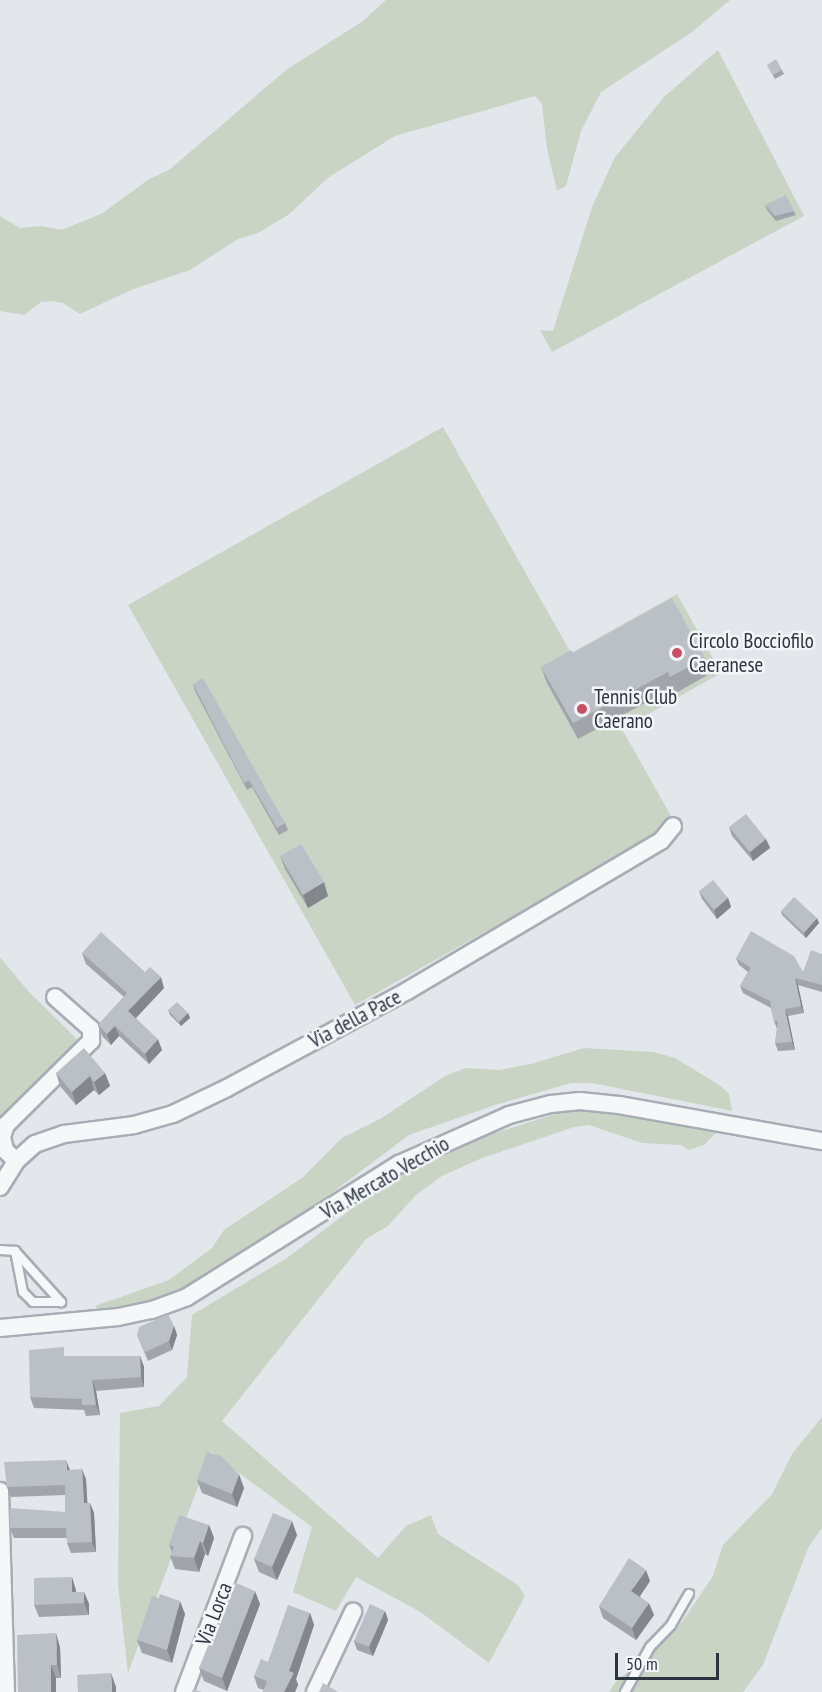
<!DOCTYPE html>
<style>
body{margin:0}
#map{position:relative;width:822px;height:1692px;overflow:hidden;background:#e3e6eb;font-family:"PT Sans Narrow",sans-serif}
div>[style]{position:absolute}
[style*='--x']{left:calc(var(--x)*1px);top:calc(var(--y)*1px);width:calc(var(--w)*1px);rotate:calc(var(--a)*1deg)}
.green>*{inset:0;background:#c9d4c5}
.roads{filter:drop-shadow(2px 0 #a8adb5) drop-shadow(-2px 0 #a8adb5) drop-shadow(0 2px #a8adb5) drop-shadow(0 -2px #a8adb5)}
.lane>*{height:8px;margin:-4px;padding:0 4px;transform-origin:4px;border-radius:4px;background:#f6f7f9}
.street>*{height:16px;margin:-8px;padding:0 8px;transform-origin:8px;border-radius:8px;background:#f6f7f9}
.wall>*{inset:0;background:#a1a5ab}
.shaded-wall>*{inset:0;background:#83868b}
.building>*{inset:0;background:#bbc0c7}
.dots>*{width:16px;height:16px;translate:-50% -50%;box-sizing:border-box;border:3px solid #f3f5f8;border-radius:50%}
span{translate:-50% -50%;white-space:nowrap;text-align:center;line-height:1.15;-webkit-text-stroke:5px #f3f5f8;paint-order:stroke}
.poi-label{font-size:21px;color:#2c3442}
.left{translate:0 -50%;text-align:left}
.street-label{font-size:21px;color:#2c3442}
.scale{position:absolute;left:615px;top:1653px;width:104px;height:27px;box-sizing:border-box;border:3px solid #2c3442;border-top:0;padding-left:8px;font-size:18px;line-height:21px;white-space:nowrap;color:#2c3442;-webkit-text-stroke:4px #f3f5f8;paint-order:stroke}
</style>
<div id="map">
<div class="green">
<div style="clip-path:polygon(386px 0,730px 0,692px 32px,601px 92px,581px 131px,566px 186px,557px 191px,547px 149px,542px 104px,535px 96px,395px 136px,329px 177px,288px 215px,258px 233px,238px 239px,190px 270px,131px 290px,80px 314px,63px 303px,52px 301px,41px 302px,24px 315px,0 311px,0 216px,20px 228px,41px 226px,62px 230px,103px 213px,149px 179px,169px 170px,286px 70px,363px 21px)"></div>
<div style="clip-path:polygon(718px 50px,804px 216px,552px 352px,540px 330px,553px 331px,592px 207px,615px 157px,665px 96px)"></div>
<div style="clip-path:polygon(443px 427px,571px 653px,677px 594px,721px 673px,622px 729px,676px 825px,355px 1005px,128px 605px)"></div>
<div style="clip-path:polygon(0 957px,29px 992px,82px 1044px,0 1125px)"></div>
<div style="clip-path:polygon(584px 1048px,654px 1052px,675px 1058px,721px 1086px,729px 1094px,732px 1111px,592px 1083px,571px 1083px,495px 1105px,409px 1135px,273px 1237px,158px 1304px,100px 1312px,95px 1306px,169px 1280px,212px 1248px,224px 1230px,302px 1178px,342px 1138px,380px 1119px,445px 1076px,466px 1068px,499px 1070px,531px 1064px)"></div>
<div style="clip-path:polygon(574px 1108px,616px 1111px,716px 1133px,704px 1145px,689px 1150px,681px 1145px,642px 1143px,589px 1125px,574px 1127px,482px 1158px,442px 1176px,416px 1195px,388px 1226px,366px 1239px,222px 1421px,378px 1558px,406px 1526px,431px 1515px,438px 1534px,518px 1585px,525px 1596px,489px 1663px,419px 1611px,356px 1577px,336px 1611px,293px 1592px,312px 1527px,211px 1452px,128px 1673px,118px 1585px,120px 1413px,159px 1406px,187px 1377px,192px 1315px,287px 1258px,420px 1157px)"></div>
<div style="clip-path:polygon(822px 1417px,822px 1528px,809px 1546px,763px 1665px,743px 1692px,609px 1692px,617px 1680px,634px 1668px,682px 1622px,713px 1576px,723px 1545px,772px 1494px,792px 1454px)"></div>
</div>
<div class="roads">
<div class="lane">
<div style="--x:0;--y:1250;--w:15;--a:4"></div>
<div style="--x:15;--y:1251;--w:69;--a:48"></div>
<div style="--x:61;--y:1302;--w:28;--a:180"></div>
<div style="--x:33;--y:1302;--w:14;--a:-135"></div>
<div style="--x:23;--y:1292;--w:42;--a:-101"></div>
<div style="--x:625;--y:1692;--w:51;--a:-60.9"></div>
<div style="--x:650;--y:1647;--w:30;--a:-46"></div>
<div style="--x:671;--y:1625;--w:36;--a:-60"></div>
</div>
<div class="street">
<div style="--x:16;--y:1161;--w:16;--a:-135"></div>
<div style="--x:5;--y:1150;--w:13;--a:-103"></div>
<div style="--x:2;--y:1137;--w:13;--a:-72"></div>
<div style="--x:6;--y:1125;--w:120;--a:-44.7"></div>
<div style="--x:91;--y:1041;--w:12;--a:-90"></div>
<div style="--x:91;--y:1029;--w:48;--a:-138.4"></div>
<div style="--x:0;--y:1187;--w:31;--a:-58"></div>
<div style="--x:16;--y:1161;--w:25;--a:-42"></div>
<div style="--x:35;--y:1144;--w:31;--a:-19"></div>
<div style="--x:64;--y:1134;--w:71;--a:-7.3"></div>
<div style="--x:134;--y:1125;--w:41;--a:-15.8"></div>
<div style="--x:173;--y:1114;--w:60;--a:-25.7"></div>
<div style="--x:227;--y:1088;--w:204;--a:-28.3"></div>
<div style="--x:407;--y:991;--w:295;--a:-30.6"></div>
<div style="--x:661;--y:841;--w:19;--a:-51"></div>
<div style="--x:0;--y:1328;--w:119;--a:-5.3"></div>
<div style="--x:118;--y:1317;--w:35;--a:-12"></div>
<div style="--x:152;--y:1310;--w:37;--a:-20"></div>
<div style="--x:187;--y:1297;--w:250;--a:-32.1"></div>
<div style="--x:399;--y:1164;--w:120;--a:-24"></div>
<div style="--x:509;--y:1115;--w:43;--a:-14.7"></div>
<div style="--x:551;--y:1104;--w:29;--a:-6"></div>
<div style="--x:580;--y:1101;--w:39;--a:6"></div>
<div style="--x:619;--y:1105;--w:206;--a:10.1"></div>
<div style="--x:0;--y:1491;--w:201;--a:88.3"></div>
<div style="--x:184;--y:1692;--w:167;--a:-69.3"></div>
<div style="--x:315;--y:1692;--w:89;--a:-64.6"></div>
</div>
</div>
<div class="wall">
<div style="clip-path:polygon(767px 65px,782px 70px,784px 74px,775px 79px)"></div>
<div style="clip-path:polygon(765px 205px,794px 211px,796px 215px,776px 221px,767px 210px)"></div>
<div style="clip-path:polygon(573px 653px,705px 658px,711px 673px,676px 693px,673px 688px,578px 739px,547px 683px,541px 667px)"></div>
<div style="clip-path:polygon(193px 684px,285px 823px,288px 830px,279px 835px,252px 787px,247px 790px,195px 691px)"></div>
<div style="clip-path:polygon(729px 827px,766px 839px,770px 848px,753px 861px,732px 836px)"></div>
<div style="clip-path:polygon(280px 856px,328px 896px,308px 908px,285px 869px)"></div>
<div style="clip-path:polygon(699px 891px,728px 898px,731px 907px,717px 919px,702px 899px)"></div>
<div style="clip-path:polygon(781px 911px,819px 923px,806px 938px,782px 915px)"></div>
<div style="clip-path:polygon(82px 953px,164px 988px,136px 1018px,162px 1050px,149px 1064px,119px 1036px,111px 1045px,102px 1036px,98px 1025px,124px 997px,86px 964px)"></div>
<div style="clip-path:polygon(822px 954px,822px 992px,798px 985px,804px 1013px,788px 1016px,795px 1050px,778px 1051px,775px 1043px,777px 1029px,774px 1021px,771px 1008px,743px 993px,740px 986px,748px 972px,739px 965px,736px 958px,803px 972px)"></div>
<div style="clip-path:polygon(168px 1010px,188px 1013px,190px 1018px,181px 1026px,170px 1015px)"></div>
<div style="clip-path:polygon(56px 1073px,105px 1073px,110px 1086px,99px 1095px,94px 1090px,76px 1105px,60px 1086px)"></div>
<div style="clip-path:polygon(174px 1326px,177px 1335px,172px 1350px,148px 1361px,137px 1335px)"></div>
<div style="clip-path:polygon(67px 1356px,140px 1356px,144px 1367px,144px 1387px,96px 1391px,100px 1415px,86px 1416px,84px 1410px,34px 1408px,30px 1397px)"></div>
<div style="clip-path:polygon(70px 1470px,86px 1479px,87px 1503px,90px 1503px,94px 1513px,96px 1552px,71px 1553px,67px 1543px,67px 1538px,14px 1538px,10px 1528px,65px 1512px,65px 1495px,11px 1497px,7px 1487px)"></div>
<div style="clip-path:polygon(197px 1480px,244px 1488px,237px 1507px,202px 1493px)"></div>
<div style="clip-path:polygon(209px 1525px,214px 1538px,208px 1556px,205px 1554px,199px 1572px,175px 1569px,170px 1556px,172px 1552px,169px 1545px)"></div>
<div style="clip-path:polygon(297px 1535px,277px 1580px,259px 1572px,254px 1559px)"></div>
<div style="clip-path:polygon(650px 1581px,640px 1596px,654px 1615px,636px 1640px,603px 1618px,599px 1606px)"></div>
<div style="clip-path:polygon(76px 1590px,76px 1592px,84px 1592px,89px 1604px,89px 1615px,39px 1617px,34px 1605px)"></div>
<div style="clip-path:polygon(159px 1598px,185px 1614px,172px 1663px,142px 1653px,137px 1640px)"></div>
<div style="clip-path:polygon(260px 1604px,227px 1691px,204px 1681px,199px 1668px)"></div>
<div style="clip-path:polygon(385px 1611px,388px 1620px,373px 1656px,357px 1650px,354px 1641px)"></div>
<div style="clip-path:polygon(310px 1613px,314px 1625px,296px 1679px,298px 1685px,295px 1692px,263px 1692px,264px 1690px,258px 1688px,254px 1676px,268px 1662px)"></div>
<div style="clip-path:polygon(60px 1647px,61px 1678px,56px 1678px,18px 1692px)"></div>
</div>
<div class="shaded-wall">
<div style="clip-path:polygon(766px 839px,770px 848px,753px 861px,750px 852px)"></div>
<div style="clip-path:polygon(324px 882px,328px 896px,308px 908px,303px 895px)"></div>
<div style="clip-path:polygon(728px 898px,731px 907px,717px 919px,714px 910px)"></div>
<div style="clip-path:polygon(817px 918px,819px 923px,806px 938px,804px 933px)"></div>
<div style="clip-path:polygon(161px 977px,164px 988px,132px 1022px,128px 1011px)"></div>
<div style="clip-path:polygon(795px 978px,798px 985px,804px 1013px,801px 1006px)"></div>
<div style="clip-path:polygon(785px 1009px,788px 1016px,795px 1050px,792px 1042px)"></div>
<div style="clip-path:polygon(188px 1013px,190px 1018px,181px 1026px,179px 1022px)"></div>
<div style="clip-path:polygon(115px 1026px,119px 1036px,111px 1045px,107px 1034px)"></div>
<div style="clip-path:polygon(158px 1039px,162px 1050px,149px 1064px,145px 1054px)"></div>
<div style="clip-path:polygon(105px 1073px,110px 1086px,99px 1095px,94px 1082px)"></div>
<div style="clip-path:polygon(90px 1076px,94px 1090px,76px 1105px,72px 1092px)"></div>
<div style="clip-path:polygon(174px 1326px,177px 1335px,172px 1350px,169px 1341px)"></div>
<div style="clip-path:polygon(140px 1356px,144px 1367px,144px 1387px,141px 1377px)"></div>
<div style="clip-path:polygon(92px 1380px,96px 1391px,100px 1415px,96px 1405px)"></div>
<div style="clip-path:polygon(66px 1460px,70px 1470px,67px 1470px)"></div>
<div style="clip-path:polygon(82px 1469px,86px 1479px,88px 1513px,84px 1503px)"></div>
<div style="clip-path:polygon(239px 1474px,244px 1488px,237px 1507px,232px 1494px)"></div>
<div style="clip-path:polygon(90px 1503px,94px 1513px,96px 1552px,92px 1542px)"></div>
<div style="clip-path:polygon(292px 1521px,297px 1535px,277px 1580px,272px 1567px)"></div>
<div style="clip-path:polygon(209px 1525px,214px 1538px,208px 1556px,203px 1543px)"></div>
<div style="clip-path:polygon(200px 1541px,205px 1554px,199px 1572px,194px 1558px)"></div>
<div style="clip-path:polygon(646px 1570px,650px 1581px,636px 1602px,631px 1591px)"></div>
<div style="clip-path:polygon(72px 1577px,76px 1590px,76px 1604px,72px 1592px)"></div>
<div style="clip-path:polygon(255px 1591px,260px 1604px,227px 1691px,222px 1678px)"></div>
<div style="clip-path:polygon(84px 1592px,89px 1604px,89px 1615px,84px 1603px)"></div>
<div style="clip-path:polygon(180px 1601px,185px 1614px,172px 1663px,167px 1650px)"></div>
<div style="clip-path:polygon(649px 1603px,654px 1615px,636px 1640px,632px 1628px)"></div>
<div style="clip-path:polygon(385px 1611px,388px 1620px,373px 1656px,369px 1647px)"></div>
<div style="clip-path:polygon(310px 1613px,314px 1625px,296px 1679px,298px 1685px,295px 1692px,284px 1692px,289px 1671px)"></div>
<div style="clip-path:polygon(56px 1633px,60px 1647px,61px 1678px,57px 1665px)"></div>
<div style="clip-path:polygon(51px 1665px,56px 1678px,56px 1692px,51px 1692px)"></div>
<div style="clip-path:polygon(111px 1673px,116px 1687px,116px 1692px,112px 1692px)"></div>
</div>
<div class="building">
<div style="clip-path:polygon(776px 59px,782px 70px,773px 75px,767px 65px)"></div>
<div style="clip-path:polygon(786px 195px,794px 211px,775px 216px,765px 205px)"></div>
<div style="clip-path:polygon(672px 598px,705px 658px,670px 677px,668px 672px,573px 723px,541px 667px,571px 650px,573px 653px)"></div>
<div style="clip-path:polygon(203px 678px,285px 823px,277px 828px,249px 780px,244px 783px,193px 684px)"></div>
<div style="clip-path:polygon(746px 814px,766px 839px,750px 852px,729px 827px)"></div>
<div style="clip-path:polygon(301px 844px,324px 882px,303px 895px,280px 856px)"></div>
<div style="clip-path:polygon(713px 880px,728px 898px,714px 910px,699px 891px)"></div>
<div style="clip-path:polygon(794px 897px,817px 918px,804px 933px,781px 911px)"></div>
<div style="clip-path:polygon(751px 931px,794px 956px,803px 972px,811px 950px,822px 954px,822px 985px,795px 978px,801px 1006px,785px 1009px,792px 1042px,775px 1043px,778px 1021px,774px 1021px,770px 1001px,740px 986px,751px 968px,736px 958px)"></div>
<div style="clip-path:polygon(101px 932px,145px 972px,150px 967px,161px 977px,128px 1011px,158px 1039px,145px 1054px,115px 1026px,107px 1034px,98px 1025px,127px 993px,82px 953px)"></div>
<div style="clip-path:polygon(177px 1002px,188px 1013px,179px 1022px,168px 1010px)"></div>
<div style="clip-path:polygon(84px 1048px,105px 1073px,94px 1082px,90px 1076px,72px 1092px,56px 1073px)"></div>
<div style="clip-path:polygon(168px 1314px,174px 1326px,169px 1341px,145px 1352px,137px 1335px,139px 1327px)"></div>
<div style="clip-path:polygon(64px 1347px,64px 1356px,140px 1356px,141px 1377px,92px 1380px,96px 1405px,82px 1405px,82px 1399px,30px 1397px,29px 1350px)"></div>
<div style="clip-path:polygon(207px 1452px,221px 1456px,239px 1474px,232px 1494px,197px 1480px)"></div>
<div style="clip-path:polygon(66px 1460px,67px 1470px,82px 1469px,84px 1503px,90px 1503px,92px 1542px,67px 1543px,66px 1528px,10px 1528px,10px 1508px,65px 1512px,65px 1485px,7px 1487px,4px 1462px)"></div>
<div style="clip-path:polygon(273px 1513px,292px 1521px,272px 1567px,254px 1559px)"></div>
<div style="clip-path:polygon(179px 1515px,209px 1525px,203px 1543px,200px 1541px,194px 1558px,170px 1556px,174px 1547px,169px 1545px)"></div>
<div style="clip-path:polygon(629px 1558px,646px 1570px,631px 1591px,649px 1603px,632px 1628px,599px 1606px)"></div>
<div style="clip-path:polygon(72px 1577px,72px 1592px,84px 1592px,84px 1603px,34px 1605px,34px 1578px)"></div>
<div style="clip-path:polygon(234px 1582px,255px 1591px,222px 1678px,199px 1668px)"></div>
<div style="clip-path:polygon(160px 1594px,180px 1601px,167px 1650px,137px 1640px,152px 1596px,159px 1598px)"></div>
<div style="clip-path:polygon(370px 1604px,385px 1611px,369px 1647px,354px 1641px)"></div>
<div style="clip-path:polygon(288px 1605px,310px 1613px,289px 1671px,294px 1673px,284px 1692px,263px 1692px,267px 1681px,254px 1676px,261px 1659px,268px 1662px)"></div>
<div style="clip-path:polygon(56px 1633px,57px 1665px,51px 1665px,51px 1692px,18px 1692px,17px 1635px)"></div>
<div style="clip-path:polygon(111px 1673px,112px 1692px,78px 1692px,77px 1675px)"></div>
<div style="clip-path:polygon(323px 1683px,338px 1692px,319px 1692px)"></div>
<div style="clip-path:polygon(193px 1689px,202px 1692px,192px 1692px)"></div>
</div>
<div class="dots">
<div style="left:677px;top:653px;background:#c85065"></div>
<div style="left:582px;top:709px;background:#c85065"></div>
</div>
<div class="poi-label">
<span class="left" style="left:689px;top:653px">Circolo Bocciofilo<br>Caeranese</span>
<span class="left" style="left:594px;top:709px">Tennis Club<br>Caerano</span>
</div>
<div class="street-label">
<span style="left:355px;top:1019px;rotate:-28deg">Via della Pace</span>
<span style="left:385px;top:1178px;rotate:-30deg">Via Mercato Vecchio</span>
<span style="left:214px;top:1614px;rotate:-69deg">Via Lorca</span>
</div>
<div class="scale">50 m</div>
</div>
